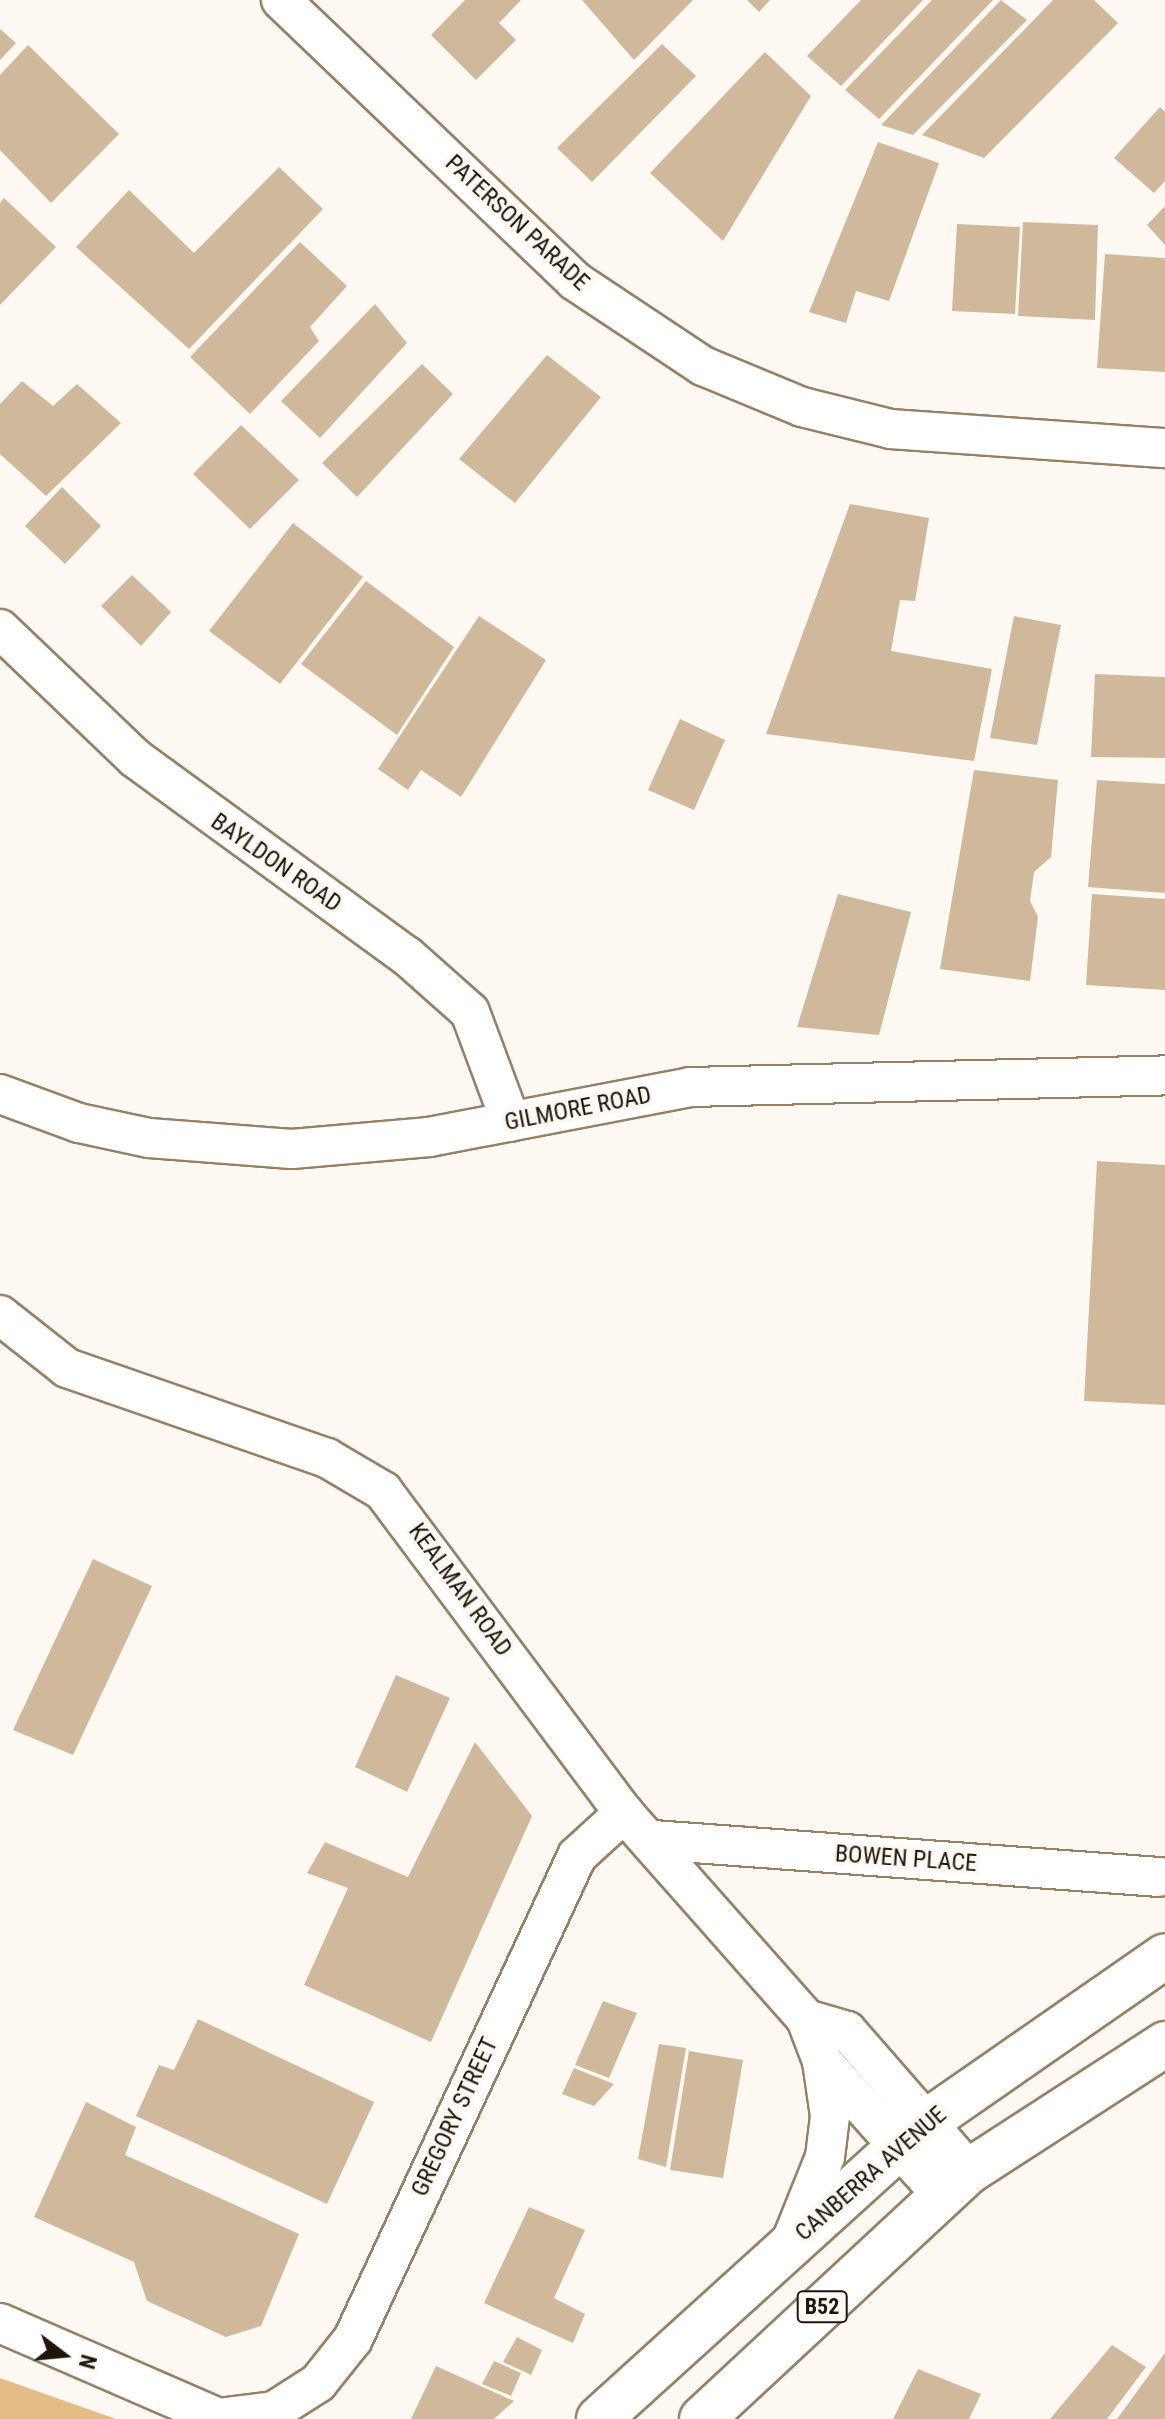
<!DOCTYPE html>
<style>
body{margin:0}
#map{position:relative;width:1165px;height:2419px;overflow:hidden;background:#fdf8f2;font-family:"Roboto Condensed",sans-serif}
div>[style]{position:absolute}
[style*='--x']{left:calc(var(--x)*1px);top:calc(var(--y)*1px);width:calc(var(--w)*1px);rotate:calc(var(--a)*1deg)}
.forest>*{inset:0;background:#e4bd86}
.building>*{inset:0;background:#d0b99a}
.roads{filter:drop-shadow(2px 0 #978164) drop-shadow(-2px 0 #978164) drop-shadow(0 2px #978164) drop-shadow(0 -2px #978164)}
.minor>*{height:38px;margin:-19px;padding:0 19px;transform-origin:19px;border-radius:19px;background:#fff}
.highway>*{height:44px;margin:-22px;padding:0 22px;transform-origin:22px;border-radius:22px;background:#fff}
span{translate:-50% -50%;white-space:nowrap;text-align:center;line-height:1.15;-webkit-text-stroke:8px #fdf8f2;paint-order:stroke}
.shield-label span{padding:2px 6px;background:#fdf8f2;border:2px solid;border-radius:6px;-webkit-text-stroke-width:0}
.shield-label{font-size:22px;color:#1f160b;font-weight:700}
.street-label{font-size:24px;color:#1f160b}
.north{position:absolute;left:24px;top:2315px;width:80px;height:80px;-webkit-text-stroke:6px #fdf8f2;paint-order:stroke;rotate:106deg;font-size:22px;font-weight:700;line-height:32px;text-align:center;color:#1f160b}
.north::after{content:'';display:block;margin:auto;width:28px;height:36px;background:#1f160b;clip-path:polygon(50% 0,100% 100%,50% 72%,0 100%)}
</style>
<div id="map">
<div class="forest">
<div style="clip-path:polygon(0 2378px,116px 2419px,0 2419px)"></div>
</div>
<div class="building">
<div style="clip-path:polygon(465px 0,521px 0,499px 23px,516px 40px,476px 80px,431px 35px)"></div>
<div style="clip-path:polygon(582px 0,693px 0,634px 60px)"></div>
<div style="clip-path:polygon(747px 0,770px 0,759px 12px)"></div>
<div style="clip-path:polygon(861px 0,923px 0,841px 86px,807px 56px)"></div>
<div style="clip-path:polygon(932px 0,993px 0,879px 119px,845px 90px)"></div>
<div style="clip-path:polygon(1001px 0,1027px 20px,913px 135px,881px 125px)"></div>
<div style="clip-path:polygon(1053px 0,1094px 0,1118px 23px,984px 158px,922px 135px)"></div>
<div style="clip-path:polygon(0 29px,16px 43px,0 60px)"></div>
<div style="clip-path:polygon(662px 44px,696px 76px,592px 182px,557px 148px)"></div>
<div style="clip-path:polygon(28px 45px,119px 134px,51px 203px,0 150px,0 75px)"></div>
<div style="clip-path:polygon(765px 52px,811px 96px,723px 241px,650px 173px)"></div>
<div style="clip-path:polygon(1160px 107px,1165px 112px,1165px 181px,1154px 193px,1114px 158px)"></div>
<div style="clip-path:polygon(878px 142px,939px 163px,889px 301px,856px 291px,846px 323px,809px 312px)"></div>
<div style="clip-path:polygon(279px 167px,323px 209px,189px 349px,76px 247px,129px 190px,194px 253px)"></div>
<div style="clip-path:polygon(4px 198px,56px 247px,0 305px,0 203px)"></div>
<div style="clip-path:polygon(1165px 206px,1165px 245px,1147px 225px)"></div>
<div style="clip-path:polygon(1023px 222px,1098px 225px,1095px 320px,1018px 316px)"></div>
<div style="clip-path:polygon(957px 224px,1020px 227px,1015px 314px,952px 311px)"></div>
<div style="clip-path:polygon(300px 242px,347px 286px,310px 327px,319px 341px,250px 414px,190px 357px)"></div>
<div style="clip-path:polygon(1105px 254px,1165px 258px,1165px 372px,1097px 368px)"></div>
<div style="clip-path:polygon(375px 304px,407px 343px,320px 438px,281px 401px)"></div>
<div style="clip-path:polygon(547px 355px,601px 397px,515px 503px,459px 459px)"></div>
<div style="clip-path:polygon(422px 364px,453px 394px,357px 497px,322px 463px)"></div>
<div style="clip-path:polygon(22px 381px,53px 406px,77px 384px,121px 423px,46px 496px,0 454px,0 404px)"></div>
<div style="clip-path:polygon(241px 425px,299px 480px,250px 529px,193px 474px)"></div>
<div style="clip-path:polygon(62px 487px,101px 526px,65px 564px,25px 526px)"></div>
<div style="clip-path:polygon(850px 504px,929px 518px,915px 601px,900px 600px,891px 651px,992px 669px,974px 761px,766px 734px)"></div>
<div style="clip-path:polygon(293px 523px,363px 577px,280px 684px,209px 631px)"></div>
<div style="clip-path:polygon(132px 575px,171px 612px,141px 646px,101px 606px)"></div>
<div style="clip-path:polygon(366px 581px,454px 647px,397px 735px,301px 664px)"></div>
<div style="clip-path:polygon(479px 616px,546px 660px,461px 797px,421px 770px,408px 790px,378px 769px)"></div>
<div style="clip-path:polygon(1014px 616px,1061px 625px,1037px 745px,990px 738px)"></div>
<div style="clip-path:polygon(1095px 674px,1165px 677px,1165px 758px,1091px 757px)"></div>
<div style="clip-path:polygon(680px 719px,725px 740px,694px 810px,648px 790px)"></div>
<div style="clip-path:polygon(974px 770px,1058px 780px,1051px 857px,1034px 872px,1030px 901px,1038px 917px,1030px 981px,940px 969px)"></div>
<div style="clip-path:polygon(1097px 780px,1165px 784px,1165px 893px,1088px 887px)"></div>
<div style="clip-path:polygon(838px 894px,911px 912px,879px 1035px,797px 1027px)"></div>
<div style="clip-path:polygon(1092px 894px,1165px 899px,1165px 990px,1086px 985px)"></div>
<div style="clip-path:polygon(1097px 1161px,1165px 1165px,1165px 1405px,1084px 1401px)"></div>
<div style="clip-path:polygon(93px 1559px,152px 1586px,73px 1755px,13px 1730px)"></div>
<div style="clip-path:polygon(396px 1675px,450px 1698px,407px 1792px,355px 1767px)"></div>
<div style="clip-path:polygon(475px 1742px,532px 1816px,431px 2042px,304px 1985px,348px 1888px,307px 1873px,325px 1842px,408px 1877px)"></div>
<div style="clip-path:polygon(603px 2001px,637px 2013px,609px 2078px,575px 2065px)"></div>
<div style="clip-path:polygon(198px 2019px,374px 2102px,327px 2204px,136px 2116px,159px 2065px,174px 2070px)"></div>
<div style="clip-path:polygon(659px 2044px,686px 2048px,666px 2167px,638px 2159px)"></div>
<div style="clip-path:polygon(689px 2051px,743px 2060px,723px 2178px,670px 2170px)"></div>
<div style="clip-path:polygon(574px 2068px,614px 2084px,594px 2106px,562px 2094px)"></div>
<div style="clip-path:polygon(86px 2102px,136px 2127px,125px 2155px,299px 2234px,261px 2326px,226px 2337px,147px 2301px,134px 2262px,34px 2217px)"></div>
<div style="clip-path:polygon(529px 2207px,585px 2230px,554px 2298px,585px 2314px,573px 2343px,484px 2303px)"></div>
<div style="clip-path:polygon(517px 2337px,542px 2350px,531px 2375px,503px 2362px)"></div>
<div style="clip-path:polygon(1112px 2345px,1146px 2367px,1107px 2419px,1050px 2419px)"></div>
<div style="clip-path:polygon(1165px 2353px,1165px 2419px,1117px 2419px)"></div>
<div style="clip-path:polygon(494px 2361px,521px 2373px,511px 2396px,482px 2384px)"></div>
<div style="clip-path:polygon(436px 2366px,514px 2401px,494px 2419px,411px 2419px)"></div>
<div style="clip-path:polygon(918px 2369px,981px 2394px,969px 2419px,893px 2419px)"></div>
</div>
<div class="roads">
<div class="minor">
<div style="--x:281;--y:0;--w:407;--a:43.7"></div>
<div style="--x:575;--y:281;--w:154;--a:33.6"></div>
<div style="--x:703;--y:366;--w:107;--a:22.5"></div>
<div style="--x:802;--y:407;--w:92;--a:13.9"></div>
<div style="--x:891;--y:429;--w:275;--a:4"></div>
<div style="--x:0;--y:629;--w:187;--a:43.7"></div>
<div style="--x:135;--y:758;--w:336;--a:36.1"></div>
<div style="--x:407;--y:956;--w:84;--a:41.6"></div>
<div style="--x:470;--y:1012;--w:117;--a:69.6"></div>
<div style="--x:0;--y:1094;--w:84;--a:20.2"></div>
<div style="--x:79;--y:1123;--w:72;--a:12.1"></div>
<div style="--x:149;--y:1138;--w:143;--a:4.4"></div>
<div style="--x:292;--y:1149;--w:138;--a:-5"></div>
<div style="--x:429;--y:1137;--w:266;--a:-10.8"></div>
<div style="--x:690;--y:1087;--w:475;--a:-1.4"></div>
<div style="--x:0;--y:1315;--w:85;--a:38.3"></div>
<div style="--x:67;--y:1368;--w:275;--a:19.1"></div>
<div style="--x:327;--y:1458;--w:65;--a:30.5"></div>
<div style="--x:383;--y:1491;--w:402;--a:53.2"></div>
<div style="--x:624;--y:1813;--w:275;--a:48.5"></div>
<div style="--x:806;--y:2019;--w:45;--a:69.1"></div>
<div style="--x:822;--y:2061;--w:178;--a:48.2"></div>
<div style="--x:653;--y:1840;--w:507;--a:4.18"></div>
<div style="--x:806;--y:2019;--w:43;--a:16.3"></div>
<div style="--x:847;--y:2031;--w:186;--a:48.9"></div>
<div style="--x:790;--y:2244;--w:94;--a:-68.1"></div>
<div style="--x:825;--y:2157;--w:41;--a:-83"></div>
<div style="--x:830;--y:2116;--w:56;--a:-98.3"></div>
<div style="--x:0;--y:2323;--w:238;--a:23.5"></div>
<div style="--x:218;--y:2418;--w:56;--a:-7.1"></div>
<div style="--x:274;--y:2411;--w:52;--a:-32.5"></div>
<div style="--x:318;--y:2383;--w:56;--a:-51.5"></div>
<div style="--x:353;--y:2339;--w:532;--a:-65.12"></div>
<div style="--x:577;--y:1856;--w:64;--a:-42.5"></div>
</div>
<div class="highway">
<div style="--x:599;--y:2419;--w:440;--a:-42.2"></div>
<div style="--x:925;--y:2123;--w:292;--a:-34.8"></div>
<div style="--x:702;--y:2419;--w:364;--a:-42.9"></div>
<div style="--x:969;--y:2171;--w:234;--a:-32.9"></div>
</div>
</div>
<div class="shield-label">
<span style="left:822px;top:2307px">B52</span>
</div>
<div class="street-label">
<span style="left:517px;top:223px;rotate:43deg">PATERSON PARADE</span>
<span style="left:276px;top:863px;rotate:35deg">BAYLDON ROAD</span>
<span style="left:578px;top:1109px;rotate:-11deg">GILMORE ROAD</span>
<span style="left:460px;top:1590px;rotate:54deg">KEALMAN ROAD</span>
<span style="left:906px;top:1859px;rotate:4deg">BOWEN PLACE</span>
<span style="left:455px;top:2117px;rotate:-65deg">GREGORY STREET</span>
<span style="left:871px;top:2174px;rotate:-41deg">CANBERRA AVENUE</span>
</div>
<div class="north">N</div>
</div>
